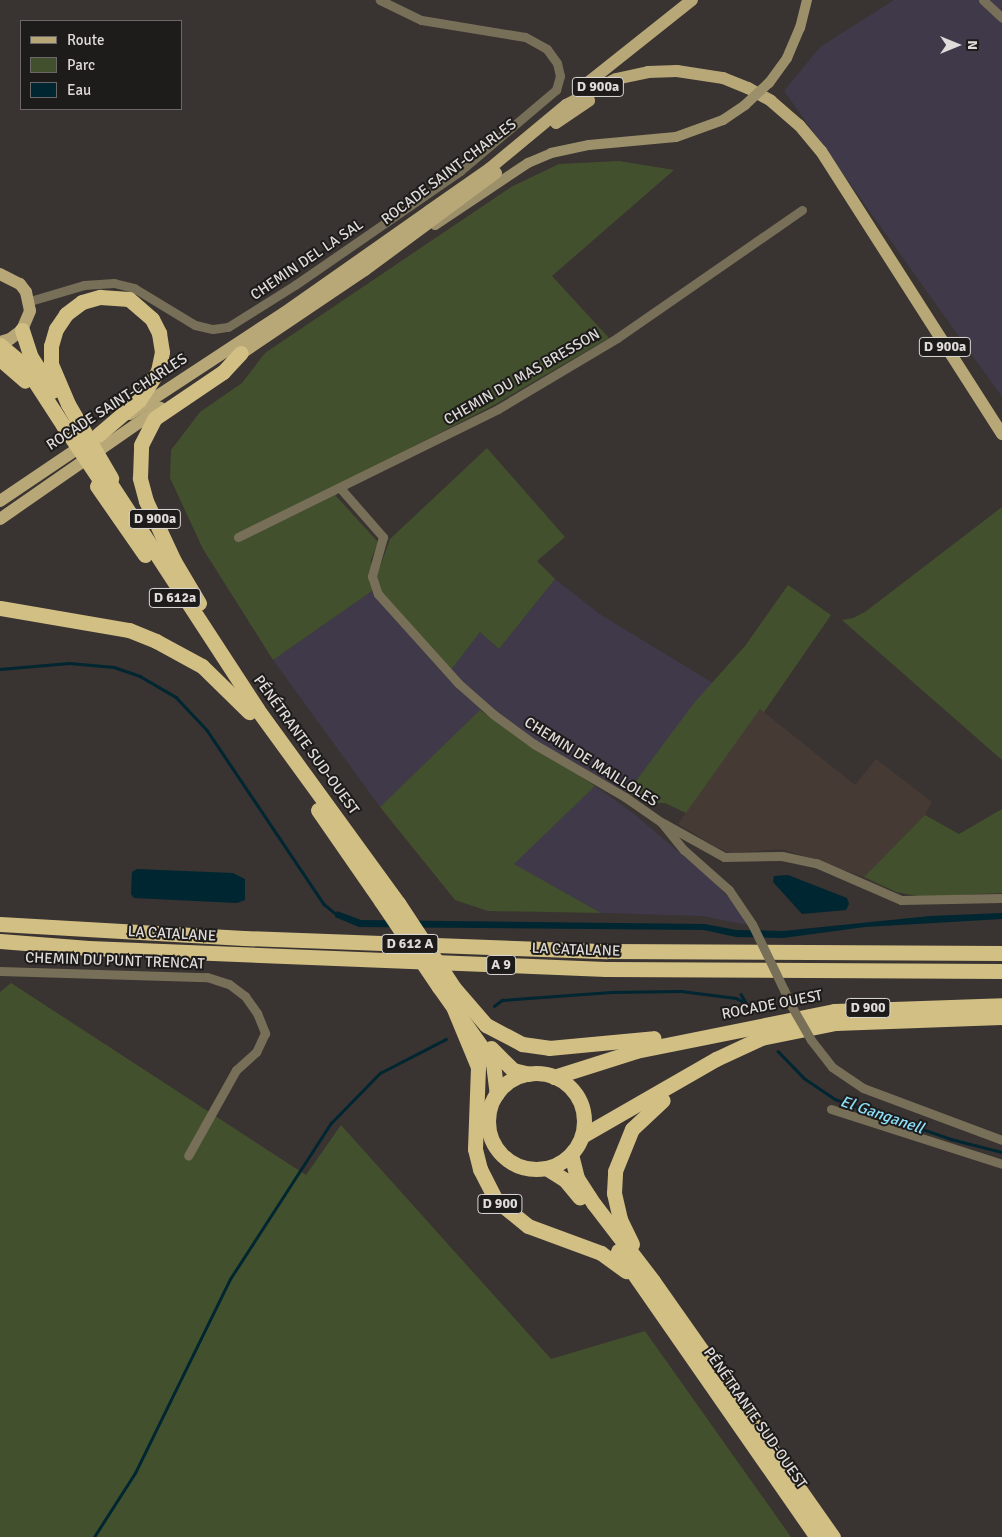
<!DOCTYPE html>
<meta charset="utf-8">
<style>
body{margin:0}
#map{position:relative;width:1002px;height:1537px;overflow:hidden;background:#393331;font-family:Signika,sans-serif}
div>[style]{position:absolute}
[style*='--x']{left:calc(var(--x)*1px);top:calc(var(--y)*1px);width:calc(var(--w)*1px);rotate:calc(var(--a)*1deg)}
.built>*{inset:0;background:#463a35}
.industrial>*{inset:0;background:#3f394a}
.green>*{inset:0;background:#43502d}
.water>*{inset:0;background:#002631}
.stream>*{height:2.5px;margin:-1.25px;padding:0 1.25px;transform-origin:1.25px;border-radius:1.25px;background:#002631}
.street>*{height:9px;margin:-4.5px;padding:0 4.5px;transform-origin:4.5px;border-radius:4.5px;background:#776f58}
.secondary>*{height:10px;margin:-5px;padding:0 5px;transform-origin:5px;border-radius:5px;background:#9c906a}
.primary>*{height:12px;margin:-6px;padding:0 6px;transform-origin:6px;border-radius:6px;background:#b8a877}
.highway>*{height:15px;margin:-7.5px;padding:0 7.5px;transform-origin:7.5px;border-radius:7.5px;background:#d2bf84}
.highway>.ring{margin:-7.5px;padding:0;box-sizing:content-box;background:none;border:15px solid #d2bf84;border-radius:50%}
.street-bridge>*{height:9px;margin:-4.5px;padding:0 4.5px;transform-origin:4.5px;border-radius:4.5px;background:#776f58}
.secondary-bridge>*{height:10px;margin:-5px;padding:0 5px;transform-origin:5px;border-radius:5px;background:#9c906a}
.highway-bridge>*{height:15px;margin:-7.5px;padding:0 7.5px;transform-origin:7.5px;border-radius:7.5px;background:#d2bf84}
span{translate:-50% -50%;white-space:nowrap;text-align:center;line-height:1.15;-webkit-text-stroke:4px #1e1c1b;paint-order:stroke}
.shield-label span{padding:1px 4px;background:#1e1c1b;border:1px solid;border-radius:4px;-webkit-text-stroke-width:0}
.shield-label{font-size:14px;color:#dedbd9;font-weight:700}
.street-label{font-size:15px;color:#dedbd9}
.water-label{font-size:16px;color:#8cdefa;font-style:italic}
.legend{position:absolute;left:20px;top:20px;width:162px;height:90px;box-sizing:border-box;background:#1e1c1b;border:1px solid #6b6867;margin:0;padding:6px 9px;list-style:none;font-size:15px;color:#dedbd9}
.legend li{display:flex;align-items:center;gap:10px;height:25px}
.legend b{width:25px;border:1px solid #6b6867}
.north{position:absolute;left:932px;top:20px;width:50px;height:50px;-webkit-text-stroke:4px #1e1c1b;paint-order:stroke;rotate:90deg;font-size:14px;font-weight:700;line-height:20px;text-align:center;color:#dedbd9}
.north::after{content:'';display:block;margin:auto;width:18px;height:22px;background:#dedbd9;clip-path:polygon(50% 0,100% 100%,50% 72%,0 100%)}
</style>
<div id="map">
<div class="built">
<div style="clip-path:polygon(760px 709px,855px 785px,876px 759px,932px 802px,925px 815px,864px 877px,782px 849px,730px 853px,716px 847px,678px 824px)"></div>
</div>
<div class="industrial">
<div style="clip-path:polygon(894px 0,1002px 0,1002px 397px,784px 91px,820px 47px)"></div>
<div style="clip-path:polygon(555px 579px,601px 615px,713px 683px,627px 793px,537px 741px,487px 704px,380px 807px,273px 660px,372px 591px,390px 614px,451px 670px,480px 632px,499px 649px)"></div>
<div style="clip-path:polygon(595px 786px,633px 813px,714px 882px,738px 908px,747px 925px,703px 916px,601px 913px,513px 864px)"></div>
</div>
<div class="green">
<div style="clip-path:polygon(619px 161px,674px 170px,552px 276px,609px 338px,494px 405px,339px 485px,336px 496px,378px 542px,371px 560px,372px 591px,273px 660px,203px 549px,170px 478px,171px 450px,200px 412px,242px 383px,265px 353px,511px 187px,559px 164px)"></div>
<div style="clip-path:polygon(487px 448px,565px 537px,537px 561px,555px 579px,499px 649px,480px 632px,451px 670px,382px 592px,377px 575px,390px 539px)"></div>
<div style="clip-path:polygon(1002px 507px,1002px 760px,842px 620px,853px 618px,865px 612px)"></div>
<div style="clip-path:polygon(788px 585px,831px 615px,764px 712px,760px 709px,686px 813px,665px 803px,648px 803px,627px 793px,694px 703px,745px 646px)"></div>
<div style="clip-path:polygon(480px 710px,595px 786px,514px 864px,601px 913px,488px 911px,455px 900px,380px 807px)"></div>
<div style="clip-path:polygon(1002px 809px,1002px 893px,923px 897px,896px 892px,864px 877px,925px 815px,959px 834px)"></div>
<div style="clip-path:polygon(11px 983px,306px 1175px,341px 1125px,551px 1359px,645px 1331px,791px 1537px,0 1537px,0 992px)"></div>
</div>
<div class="water">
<div style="clip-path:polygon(137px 869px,233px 873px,245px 879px,245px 900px,237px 903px,134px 898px,131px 894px,132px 872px)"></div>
<div style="clip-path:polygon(788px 875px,847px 898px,849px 904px,846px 910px,802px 914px,773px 882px,774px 876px)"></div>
<div style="clip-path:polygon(337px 911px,361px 920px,705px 924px,736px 930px,783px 931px,930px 916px,1002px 913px,1002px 919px,865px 927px,783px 938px,736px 937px,704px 930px,359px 927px,335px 917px)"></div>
</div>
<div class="stream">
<div style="--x:0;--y:669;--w:69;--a:-5"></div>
<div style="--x:69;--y:663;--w:45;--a:5.1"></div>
<div style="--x:114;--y:667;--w:28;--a:19"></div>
<div style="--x:140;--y:676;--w:42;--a:30.3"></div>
<div style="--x:176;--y:697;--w:45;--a:46.8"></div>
<div style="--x:207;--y:730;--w:210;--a:56.1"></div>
<div style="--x:324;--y:904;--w:17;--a:40"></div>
<div style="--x:741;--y:994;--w:22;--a:60"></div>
<div style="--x:494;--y:1006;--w:10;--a:-37"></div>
<div style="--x:502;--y:1000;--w:109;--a:-4.2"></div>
<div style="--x:611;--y:992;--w:70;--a:-0.8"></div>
<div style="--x:681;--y:991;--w:55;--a:7.3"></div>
<div style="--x:736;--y:998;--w:11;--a:27"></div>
<div style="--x:778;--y:1051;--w:37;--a:46"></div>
<div style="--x:804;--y:1078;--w:37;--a:34"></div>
<div style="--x:835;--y:1099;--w:123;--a:19"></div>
<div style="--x:951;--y:1139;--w:53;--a:14.3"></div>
<div style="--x:94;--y:1537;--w:76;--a:-57.4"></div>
<div style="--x:135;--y:1473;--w:216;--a:-63.9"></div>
<div style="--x:230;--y:1279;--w:186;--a:-57.1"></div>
<div style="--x:331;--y:1123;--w:70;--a:-45.6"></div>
<div style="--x:380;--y:1073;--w:74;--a:-27.3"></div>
</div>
<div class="street">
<div style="--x:983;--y:0;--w:26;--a:43"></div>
<div style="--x:30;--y:301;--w:56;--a:-16.5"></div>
<div style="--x:84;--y:285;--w:30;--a:-4"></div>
<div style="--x:114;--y:283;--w:21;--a:14"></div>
<div style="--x:134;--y:288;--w:71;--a:31.2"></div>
<div style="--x:195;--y:325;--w:18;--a:13"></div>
<div style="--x:213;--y:329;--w:15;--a:-8"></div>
<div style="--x:228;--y:327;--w:79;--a:-32.1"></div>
<div style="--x:295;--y:285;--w:201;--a:-34.6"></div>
<div style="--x:460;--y:171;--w:126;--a:-40.2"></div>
<div style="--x:556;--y:90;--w:15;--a:-74"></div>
<div style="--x:560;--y:76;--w:13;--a:-103"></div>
<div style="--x:557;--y:63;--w:17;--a:-126"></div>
<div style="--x:547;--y:49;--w:25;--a:-151"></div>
<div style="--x:525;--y:37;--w:105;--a:-170.7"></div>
<div style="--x:421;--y:20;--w:46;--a:-154"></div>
<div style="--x:341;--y:489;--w:64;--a:48.8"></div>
<div style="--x:383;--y:537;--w:41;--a:105.8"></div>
<div style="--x:372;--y:576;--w:19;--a:72"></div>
<div style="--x:378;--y:594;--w:120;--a:48"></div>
<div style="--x:458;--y:683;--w:47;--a:41.5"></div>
<div style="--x:493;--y:714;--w:51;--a:36.2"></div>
<div style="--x:534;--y:744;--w:105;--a:30.2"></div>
<div style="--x:625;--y:797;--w:44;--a:34.8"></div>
<div style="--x:661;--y:822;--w:36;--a:51"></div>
<div style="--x:684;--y:850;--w:60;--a:41.6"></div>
<div style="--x:729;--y:890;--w:41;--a:55.9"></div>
<div style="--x:238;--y:537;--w:290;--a:-26.2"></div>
<div style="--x:498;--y:409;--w:139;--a:-30.8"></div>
<div style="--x:617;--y:338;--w:225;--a:-34.7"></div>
<div style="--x:663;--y:823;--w:70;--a:29.1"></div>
<div style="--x:724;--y:857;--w:58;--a:-1"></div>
<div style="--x:782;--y:856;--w:35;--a:12"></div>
<div style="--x:816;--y:863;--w:93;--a:23.5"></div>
<div style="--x:901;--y:900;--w:101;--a:-1.1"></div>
<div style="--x:0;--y:971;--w:207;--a:1.7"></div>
<div style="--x:207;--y:977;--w:23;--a:18"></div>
<div style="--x:229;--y:984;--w:20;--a:37"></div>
<div style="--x:245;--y:996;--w:21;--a:55"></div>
<div style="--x:257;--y:1013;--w:22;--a:68"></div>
<div style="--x:265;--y:1033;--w:21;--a:115"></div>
<div style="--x:256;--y:1052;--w:27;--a:138"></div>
<div style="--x:236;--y:1070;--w:98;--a:119.2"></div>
<div style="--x:784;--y:990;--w:19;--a:65"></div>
<div style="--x:811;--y:1040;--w:34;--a:52"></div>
<div style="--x:832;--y:1067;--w:37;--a:34"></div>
<div style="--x:863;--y:1088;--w:148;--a:20.5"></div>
<div style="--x:831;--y:1109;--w:180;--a:17.8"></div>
</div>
<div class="secondary">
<div style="--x:769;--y:83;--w:31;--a:-54"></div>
<div style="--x:787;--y:58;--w:33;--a:-67"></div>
<div style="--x:800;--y:28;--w:29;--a:-76"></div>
<div style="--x:435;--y:225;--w:112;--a:-33.7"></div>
<div style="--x:528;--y:163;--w:25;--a:-23"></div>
<div style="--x:551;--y:153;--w:39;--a:-12"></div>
<div style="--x:589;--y:145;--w:87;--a:-5.3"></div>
<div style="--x:676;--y:137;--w:50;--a:-19.9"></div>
<div style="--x:723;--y:120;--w:27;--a:-34"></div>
</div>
<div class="primary">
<div style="--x:580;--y:89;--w:143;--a:-38.5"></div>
<div style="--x:556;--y:123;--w:40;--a:-34"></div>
<div style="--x:0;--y:274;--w:22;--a:27"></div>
<div style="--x:20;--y:284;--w:10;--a:53"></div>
<div style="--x:26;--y:292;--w:19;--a:78"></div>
<div style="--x:30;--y:311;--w:21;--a:113"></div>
<div style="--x:22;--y:330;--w:15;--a:143"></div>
<div style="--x:10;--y:339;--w:10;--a:163"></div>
<div style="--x:233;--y:359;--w:159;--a:-34"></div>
<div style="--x:365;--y:270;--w:163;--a:-36.5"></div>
<div style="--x:130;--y:414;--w:184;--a:-33.3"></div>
<div style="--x:284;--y:313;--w:177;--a:-35.1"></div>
<div style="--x:429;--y:211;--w:73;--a:-35"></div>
<div style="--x:489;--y:169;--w:100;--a:-39.7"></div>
<div style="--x:566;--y:105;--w:56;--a:-27.5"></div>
<div style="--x:616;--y:79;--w:33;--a:-12"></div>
<div style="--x:648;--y:72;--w:29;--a:-2"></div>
<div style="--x:677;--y:71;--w:47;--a:8.7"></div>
<div style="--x:723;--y:78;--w:27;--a:22"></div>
<div style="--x:748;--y:88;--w:26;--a:29"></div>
<div style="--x:771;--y:101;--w:37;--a:41"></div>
<div style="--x:799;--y:125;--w:34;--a:50"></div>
<div style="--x:821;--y:151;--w:336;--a:57.4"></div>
<div style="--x:0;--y:501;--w:104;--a:-34"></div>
<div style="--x:0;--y:519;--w:195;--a:-34.8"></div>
</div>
<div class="highway">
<div style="--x:22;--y:330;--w:28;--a:72"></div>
<div style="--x:31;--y:357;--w:40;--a:57.1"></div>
<div style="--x:0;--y:345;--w:31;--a:40"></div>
<div style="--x:24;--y:365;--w:72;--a:57"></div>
<div style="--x:0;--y:359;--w:33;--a:41"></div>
<div style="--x:68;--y:404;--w:43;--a:-113"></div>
<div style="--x:51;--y:364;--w:18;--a:-90"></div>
<div style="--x:51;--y:346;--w:18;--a:-74"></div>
<div style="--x:56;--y:329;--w:18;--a:-56"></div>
<div style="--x:66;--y:314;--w:20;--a:-37"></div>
<div style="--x:82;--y:302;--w:19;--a:-16"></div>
<div style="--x:100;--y:297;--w:29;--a:4"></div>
<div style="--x:129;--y:299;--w:30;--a:41"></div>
<div style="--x:152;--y:319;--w:16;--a:63"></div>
<div style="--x:159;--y:333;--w:19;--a:81"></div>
<div style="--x:162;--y:352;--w:19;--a:102"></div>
<div style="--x:158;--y:371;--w:35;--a:123"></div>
<div style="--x:139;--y:400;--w:54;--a:139.5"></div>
<div style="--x:108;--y:480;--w:273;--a:56.9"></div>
<div style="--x:257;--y:709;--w:240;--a:54"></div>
<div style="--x:97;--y:486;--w:84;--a:55.2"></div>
<div style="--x:199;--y:603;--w:49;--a:-120.8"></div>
<div style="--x:174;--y:561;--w:66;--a:-115"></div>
<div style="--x:146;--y:501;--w:24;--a:-105"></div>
<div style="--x:140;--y:478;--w:33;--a:-88"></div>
<div style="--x:141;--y:445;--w:30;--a:-63"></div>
<div style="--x:155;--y:418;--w:82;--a:-34.1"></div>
<div style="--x:223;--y:372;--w:26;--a:-47"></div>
<div style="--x:0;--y:608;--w:131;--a:9.7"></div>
<div style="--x:129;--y:630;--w:29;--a:22"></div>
<div style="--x:156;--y:641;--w:52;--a:28.5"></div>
<div style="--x:202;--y:666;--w:66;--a:44.4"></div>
<div style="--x:318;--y:810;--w:111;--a:55.3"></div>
<div style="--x:0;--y:924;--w:244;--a:3.3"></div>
<div style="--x:244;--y:938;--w:363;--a:2.1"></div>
<div style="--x:607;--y:951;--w:395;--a:0.3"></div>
<div style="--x:0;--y:941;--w:89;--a:4.5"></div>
<div style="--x:89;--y:948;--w:517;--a:2.33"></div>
<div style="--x:606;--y:969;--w:396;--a:0.3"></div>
<div style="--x:439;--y:987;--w:93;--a:54.6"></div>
<div style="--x:493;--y:1063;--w:31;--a:83"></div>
<div style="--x:454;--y:988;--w:49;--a:49.1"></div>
<div style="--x:486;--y:1025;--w:41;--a:27.8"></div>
<div style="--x:522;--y:1044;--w:27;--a:8"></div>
<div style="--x:549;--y:1048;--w:105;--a:-5.4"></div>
<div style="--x:454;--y:1009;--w:63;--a:67.5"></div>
<div style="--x:478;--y:1067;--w:82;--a:92.1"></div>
<div style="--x:475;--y:1149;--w:21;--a:76"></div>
<div style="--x:480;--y:1169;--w:35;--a:63"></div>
<div style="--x:496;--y:1200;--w:41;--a:39.1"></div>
<div style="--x:528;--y:1226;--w:78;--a:20.3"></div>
<div style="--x:601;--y:1253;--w:31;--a:36"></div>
<div style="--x:491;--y:1048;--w:31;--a:45"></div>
<div style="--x:513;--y:1070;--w:16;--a:14"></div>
<div class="ring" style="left:488px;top:1073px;width:81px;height:81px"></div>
<div style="--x:554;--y:1077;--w:86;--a:-17.6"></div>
<div style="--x:636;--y:1051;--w:202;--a:-11.4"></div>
<div style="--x:834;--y:1011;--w:168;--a:-2"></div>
<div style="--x:582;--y:1136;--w:155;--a:-29.9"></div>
<div style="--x:716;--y:1059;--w:50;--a:-25"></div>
<div style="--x:761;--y:1038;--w:76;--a:-11.5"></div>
<div style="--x:835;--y:1023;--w:167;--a:-2.1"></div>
<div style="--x:571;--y:1154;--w:25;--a:76"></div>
<div style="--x:577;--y:1178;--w:31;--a:57"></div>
<div style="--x:594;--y:1204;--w:97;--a:52.5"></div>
<div style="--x:653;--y:1281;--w:313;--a:54.9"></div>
<div style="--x:546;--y:1168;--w:22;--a:32"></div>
<div style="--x:565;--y:1180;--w:23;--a:50"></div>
<div style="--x:632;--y:1244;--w:28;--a:-116"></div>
<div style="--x:620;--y:1219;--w:27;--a:-103"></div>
<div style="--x:614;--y:1193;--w:22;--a:-87"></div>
<div style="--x:615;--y:1171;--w:45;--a:-68"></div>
<div style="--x:632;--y:1129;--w:42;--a:-43.1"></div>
<div style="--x:618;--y:1251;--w:348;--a:55.2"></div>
</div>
<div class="street-bridge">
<div style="--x:752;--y:924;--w:73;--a:64.1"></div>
<div style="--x:792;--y:1007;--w:38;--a:60"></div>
</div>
<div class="secondary-bridge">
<div style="--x:745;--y:105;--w:33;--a:-43"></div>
</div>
<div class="highway-bridge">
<div style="--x:68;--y:404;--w:86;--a:59.8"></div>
<div style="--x:63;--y:425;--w:70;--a:56.1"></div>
<div style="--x:381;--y:901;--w:104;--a:56"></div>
<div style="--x:398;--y:903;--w:102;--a:56.6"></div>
</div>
<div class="shield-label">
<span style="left:598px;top:87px">D 900a</span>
<span style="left:945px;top:347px">D 900a</span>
<span style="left:155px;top:519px">D 900a</span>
<span style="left:175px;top:598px">D 612a</span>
<span style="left:410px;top:944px">D 612 A</span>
<span style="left:501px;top:965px">A 9</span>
<span style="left:868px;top:1008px">D 900</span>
<span style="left:500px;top:1204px">D 900</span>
</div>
<div class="street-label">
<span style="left:449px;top:172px;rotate:-37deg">ROCADE SAINT-CHARLES</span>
<span style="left:307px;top:260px;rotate:-34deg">CHEMIN DEL LA SAL</span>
<span style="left:522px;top:377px;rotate:-30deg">CHEMIN DU MAS BRESSON</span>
<span style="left:117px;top:402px;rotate:-33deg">ROCADE SAINT-CHARLES</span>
<span style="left:306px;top:745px;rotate:54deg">PÉNÉTRANTE SUD-OUEST</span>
<span style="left:591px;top:762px;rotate:32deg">CHEMIN DE MAILLOLES</span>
<span style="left:172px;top:934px;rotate:3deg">LA CATALANE</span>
<span style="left:576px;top:950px;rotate:2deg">LA CATALANE</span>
<span style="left:115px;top:961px;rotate:2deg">CHEMIN DU PUNT TRENCAT</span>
<span style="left:772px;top:1005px;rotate:-11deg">ROCADE OUEST</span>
<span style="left:755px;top:1418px;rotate:55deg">PÉNÉTRANTE SUD-OUEST</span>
</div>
<div class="water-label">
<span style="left:882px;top:1115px;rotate:19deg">El Ganganell</span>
</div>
<ul class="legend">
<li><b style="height:6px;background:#b8a877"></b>Route</li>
<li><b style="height:14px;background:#43502d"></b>Parc</li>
<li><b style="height:14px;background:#002631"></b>Eau</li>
</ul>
<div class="north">N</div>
</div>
